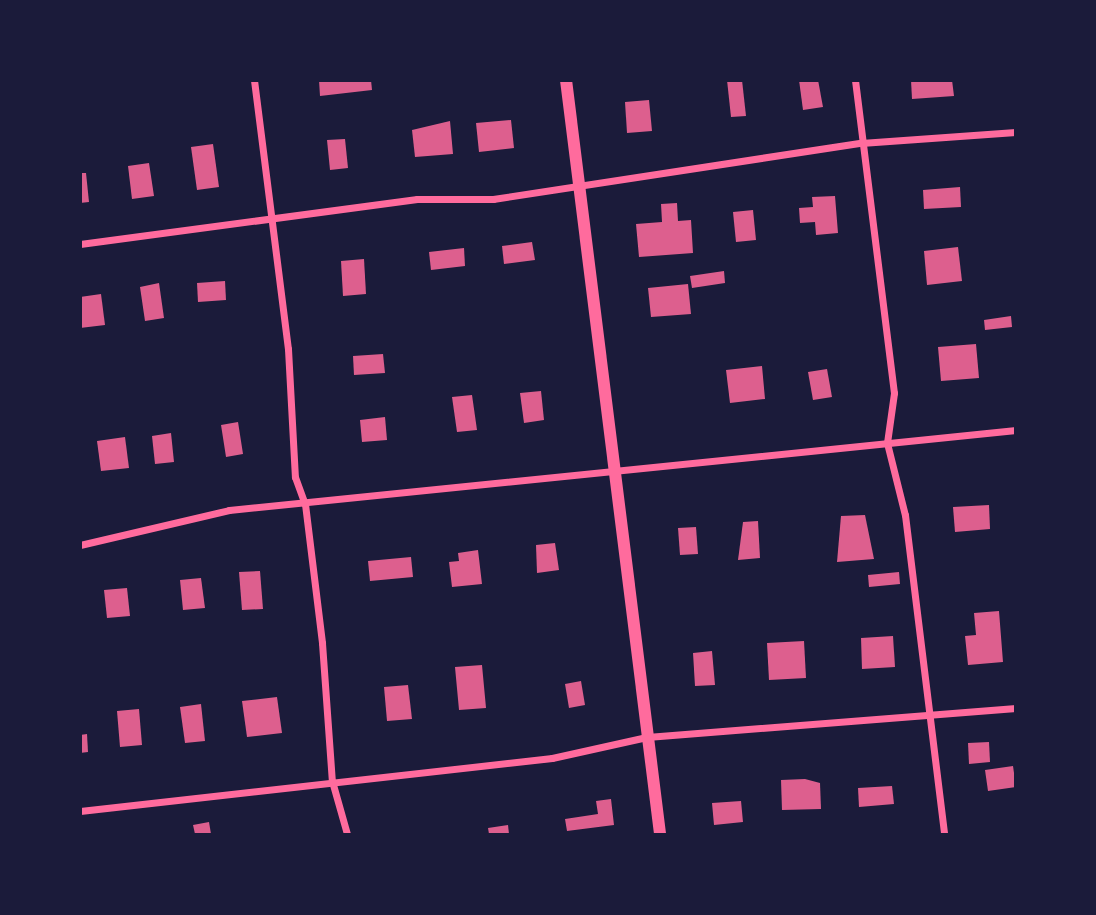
<!DOCTYPE html>
<style>
body{margin:0}
#map{position:relative;width:1096px;height:915px;overflow:hidden;background:#1b1b3a;font-family:"Open Sans",sans-serif}
div>[style]{position:absolute}
[style*='--x']{left:calc(var(--x)*1px);top:calc(var(--y)*1px);width:calc(var(--w)*1px);rotate:calc(var(--a)*1deg)}
.building>*{inset:0;background:#dd5f8e}
.minor>*{height:7px;margin:-3.5px;padding:0 3.5px;transform-origin:3.5px;border-radius:3.5px;background:#ff6b9d}
.tertiary>*{height:12px;margin:-6px;padding:0 6px;transform-origin:6px;border-radius:6px;background:#ff6b9d}
span{translate:-50% -50%;white-space:nowrap;text-align:center;line-height:1.15;-webkit-text-stroke:7px #1b1b3a;paint-order:stroke}
.frame{position:absolute;inset:0;border:82px solid #1b1b3a;pointer-events:none}
</style>
<div id="map">
<div class="building">
<div style="clip-path:polygon(319px 80px,371px 80px,372px 90px,320px 96px)"></div>
<div style="clip-path:polygon(727px 80px,742px 80px,746px 116px,731px 117px)"></div>
<div style="clip-path:polygon(799px 80px,818px 80px,823px 107px,803px 110px)"></div>
<div style="clip-path:polygon(911px 80px,952px 80px,954px 96px,912px 99px)"></div>
<div style="clip-path:polygon(649px 100px,652px 131px,627px 133px,625px 102px)"></div>
<div style="clip-path:polygon(511px 120px,514px 148px,479px 152px,476px 123px)"></div>
<div style="clip-path:polygon(450px 121px,453px 154px,415px 157px,412px 130px)"></div>
<div style="clip-path:polygon(345px 139px,348px 168px,330px 170px,327px 140px)"></div>
<div style="clip-path:polygon(213px 144px,219px 187px,197px 190px,191px 147px)"></div>
<div style="clip-path:polygon(149px 163px,154px 196px,132px 199px,128px 166px)"></div>
<div style="clip-path:polygon(80px 173px,86px 173px,89px 202px,80px 203px)"></div>
<div style="clip-path:polygon(960px 187px,961px 207px,924px 209px,923px 190px)"></div>
<div style="clip-path:polygon(835px 196px,838px 233px,816px 235px,815px 222px,800px 223px,799px 208px,813px 207px,812px 197px)"></div>
<div style="clip-path:polygon(677px 203px,678px 221px,691px 220px,693px 253px,639px 257px,636px 224px,662px 222px,661px 204px)"></div>
<div style="clip-path:polygon(753px 210px,756px 240px,736px 242px,733px 212px)"></div>
<div style="clip-path:polygon(532px 242px,535px 260px,504px 264px,502px 246px)"></div>
<div style="clip-path:polygon(958px 247px,962px 281px,927px 285px,924px 251px)"></div>
<div style="clip-path:polygon(464px 248px,465px 266px,431px 270px,429px 252px)"></div>
<div style="clip-path:polygon(364px 259px,366px 294px,343px 296px,341px 261px)"></div>
<div style="clip-path:polygon(724px 271px,725px 283px,692px 288px,690px 276px)"></div>
<div style="clip-path:polygon(225px 281px,226px 300px,198px 302px,197px 283px)"></div>
<div style="clip-path:polygon(159px 283px,164px 318px,145px 321px,140px 287px)"></div>
<div style="clip-path:polygon(688px 284px,691px 314px,651px 317px,648px 288px)"></div>
<div style="clip-path:polygon(101px 294px,105px 325px,80px 328px,80px 297px)"></div>
<div style="clip-path:polygon(1011px 316px,1012px 327px,985px 330px,984px 320px)"></div>
<div style="clip-path:polygon(976px 344px,979px 378px,941px 381px,938px 347px)"></div>
<div style="clip-path:polygon(383px 354px,385px 373px,354px 375px,353px 356px)"></div>
<div style="clip-path:polygon(762px 366px,765px 399px,730px 403px,726px 370px)"></div>
<div style="clip-path:polygon(827px 369px,832px 397px,813px 400px,808px 372px)"></div>
<div style="clip-path:polygon(541px 391px,544px 420px,524px 423px,520px 393px)"></div>
<div style="clip-path:polygon(472px 395px,477px 430px,457px 432px,452px 397px)"></div>
<div style="clip-path:polygon(385px 417px,387px 440px,362px 442px,360px 420px)"></div>
<div style="clip-path:polygon(238px 422px,243px 454px,226px 457px,221px 425px)"></div>
<div style="clip-path:polygon(171px 433px,174px 462px,155px 464px,152px 436px)"></div>
<div style="clip-path:polygon(125px 437px,129px 468px,101px 471px,97px 441px)"></div>
<div style="clip-path:polygon(989px 505px,990px 529px,955px 532px,953px 507px)"></div>
<div style="clip-path:polygon(865px 515px,874px 559px,837px 562px,841px 516px)"></div>
<div style="clip-path:polygon(758px 521px,760px 558px,738px 560px,743px 522px)"></div>
<div style="clip-path:polygon(696px 527px,698px 554px,680px 555px,678px 528px)"></div>
<div style="clip-path:polygon(555px 543px,559px 570px,537px 573px,536px 545px)"></div>
<div style="clip-path:polygon(478px 550px,482px 584px,452px 587px,449px 562px,459px 561px,458px 553px)"></div>
<div style="clip-path:polygon(411px 557px,413px 577px,370px 581px,368px 561px)"></div>
<div style="clip-path:polygon(260px 571px,263px 609px,242px 610px,239px 572px)"></div>
<div style="clip-path:polygon(899px 572px,900px 584px,869px 587px,868px 575px)"></div>
<div style="clip-path:polygon(201px 578px,205px 608px,183px 610px,180px 580px)"></div>
<div style="clip-path:polygon(127px 588px,130px 616px,107px 618px,104px 590px)"></div>
<div style="clip-path:polygon(999px 611px,1003px 662px,968px 665px,965px 636px,976px 635px,974px 613px)"></div>
<div style="clip-path:polygon(893px 636px,895px 667px,862px 669px,861px 638px)"></div>
<div style="clip-path:polygon(804px 641px,806px 678px,769px 680px,767px 643px)"></div>
<div style="clip-path:polygon(712px 651px,715px 685px,695px 686px,693px 653px)"></div>
<div style="clip-path:polygon(482px 665px,486px 708px,459px 710px,455px 667px)"></div>
<div style="clip-path:polygon(581px 681px,585px 705px,569px 708px,565px 684px)"></div>
<div style="clip-path:polygon(408px 685px,412px 719px,387px 721px,384px 687px)"></div>
<div style="clip-path:polygon(277px 697px,282px 733px,247px 737px,242px 701px)"></div>
<div style="clip-path:polygon(201px 704px,205px 741px,185px 743px,180px 707px)"></div>
<div style="clip-path:polygon(139px 709px,142px 745px,120px 747px,117px 711px)"></div>
<div style="clip-path:polygon(87px 734px,88px 752px,80px 753px,80px 735px)"></div>
<div style="clip-path:polygon(989px 742px,990px 762px,969px 764px,968px 743px)"></div>
<div style="clip-path:polygon(1013px 766px,1016px 787px,988px 791px,985px 770px)"></div>
<div style="clip-path:polygon(805px 779px,820px 783px,821px 809px,782px 810px,781px 780px)"></div>
<div style="clip-path:polygon(892px 786px,894px 804px,859px 807px,858px 788px)"></div>
<div style="clip-path:polygon(611px 799px,614px 825px,567px 831px,565px 819px,598px 814px,596px 801px)"></div>
<div style="clip-path:polygon(741px 801px,743px 822px,714px 825px,712px 803px)"></div>
<div style="clip-path:polygon(209px 822px,211px 834px,195px 834px,193px 825px)"></div>
<div style="clip-path:polygon(508px 825px,509px 834px,489px 834px,488px 828px)"></div>
</div>
<div class="minor">
<div style="--x:254;--y:80;--w:271;--a:82.8"></div>
<div style="--x:288;--y:349;--w:128;--a:86.9"></div>
<div style="--x:295;--y:477;--w:29;--a:70"></div>
<div style="--x:305;--y:504;--w:140;--a:83"></div>
<div style="--x:322;--y:643;--w:138;--a:85.9"></div>
<div style="--x:332;--y:781;--w:55;--a:74.2"></div>
<div style="--x:855;--y:80;--w:315;--a:82.9"></div>
<div style="--x:894;--y:393;--w:50;--a:98"></div>
<div style="--x:887;--y:443;--w:74;--a:76"></div>
<div style="--x:905;--y:515;--w:321;--a:83"></div>
<div style="--x:80;--y:244;--w:340;--a:-7.6"></div>
<div style="--x:417;--y:199;--w:76;--a:0"></div>
<div style="--x:493;--y:199;--w:372;--a:-8.7"></div>
<div style="--x:861;--y:143;--w:155;--a:-4.1"></div>
<div style="--x:80;--y:545;--w:153;--a:-13.2"></div>
<div style="--x:229;--y:510;--w:791;--a:-5.8"></div>
<div style="--x:80;--y:811;--w:475;--a:-6.4"></div>
<div style="--x:552;--y:758;--w:97;--a:-12.5"></div>
<div style="--x:647;--y:737;--w:370;--a:-4.5"></div>
</div>
<div class="tertiary">
<div style="--x:566;--y:80;--w:760;--a:82.89"></div>
</div>
<div class="frame"></div>
</div>
